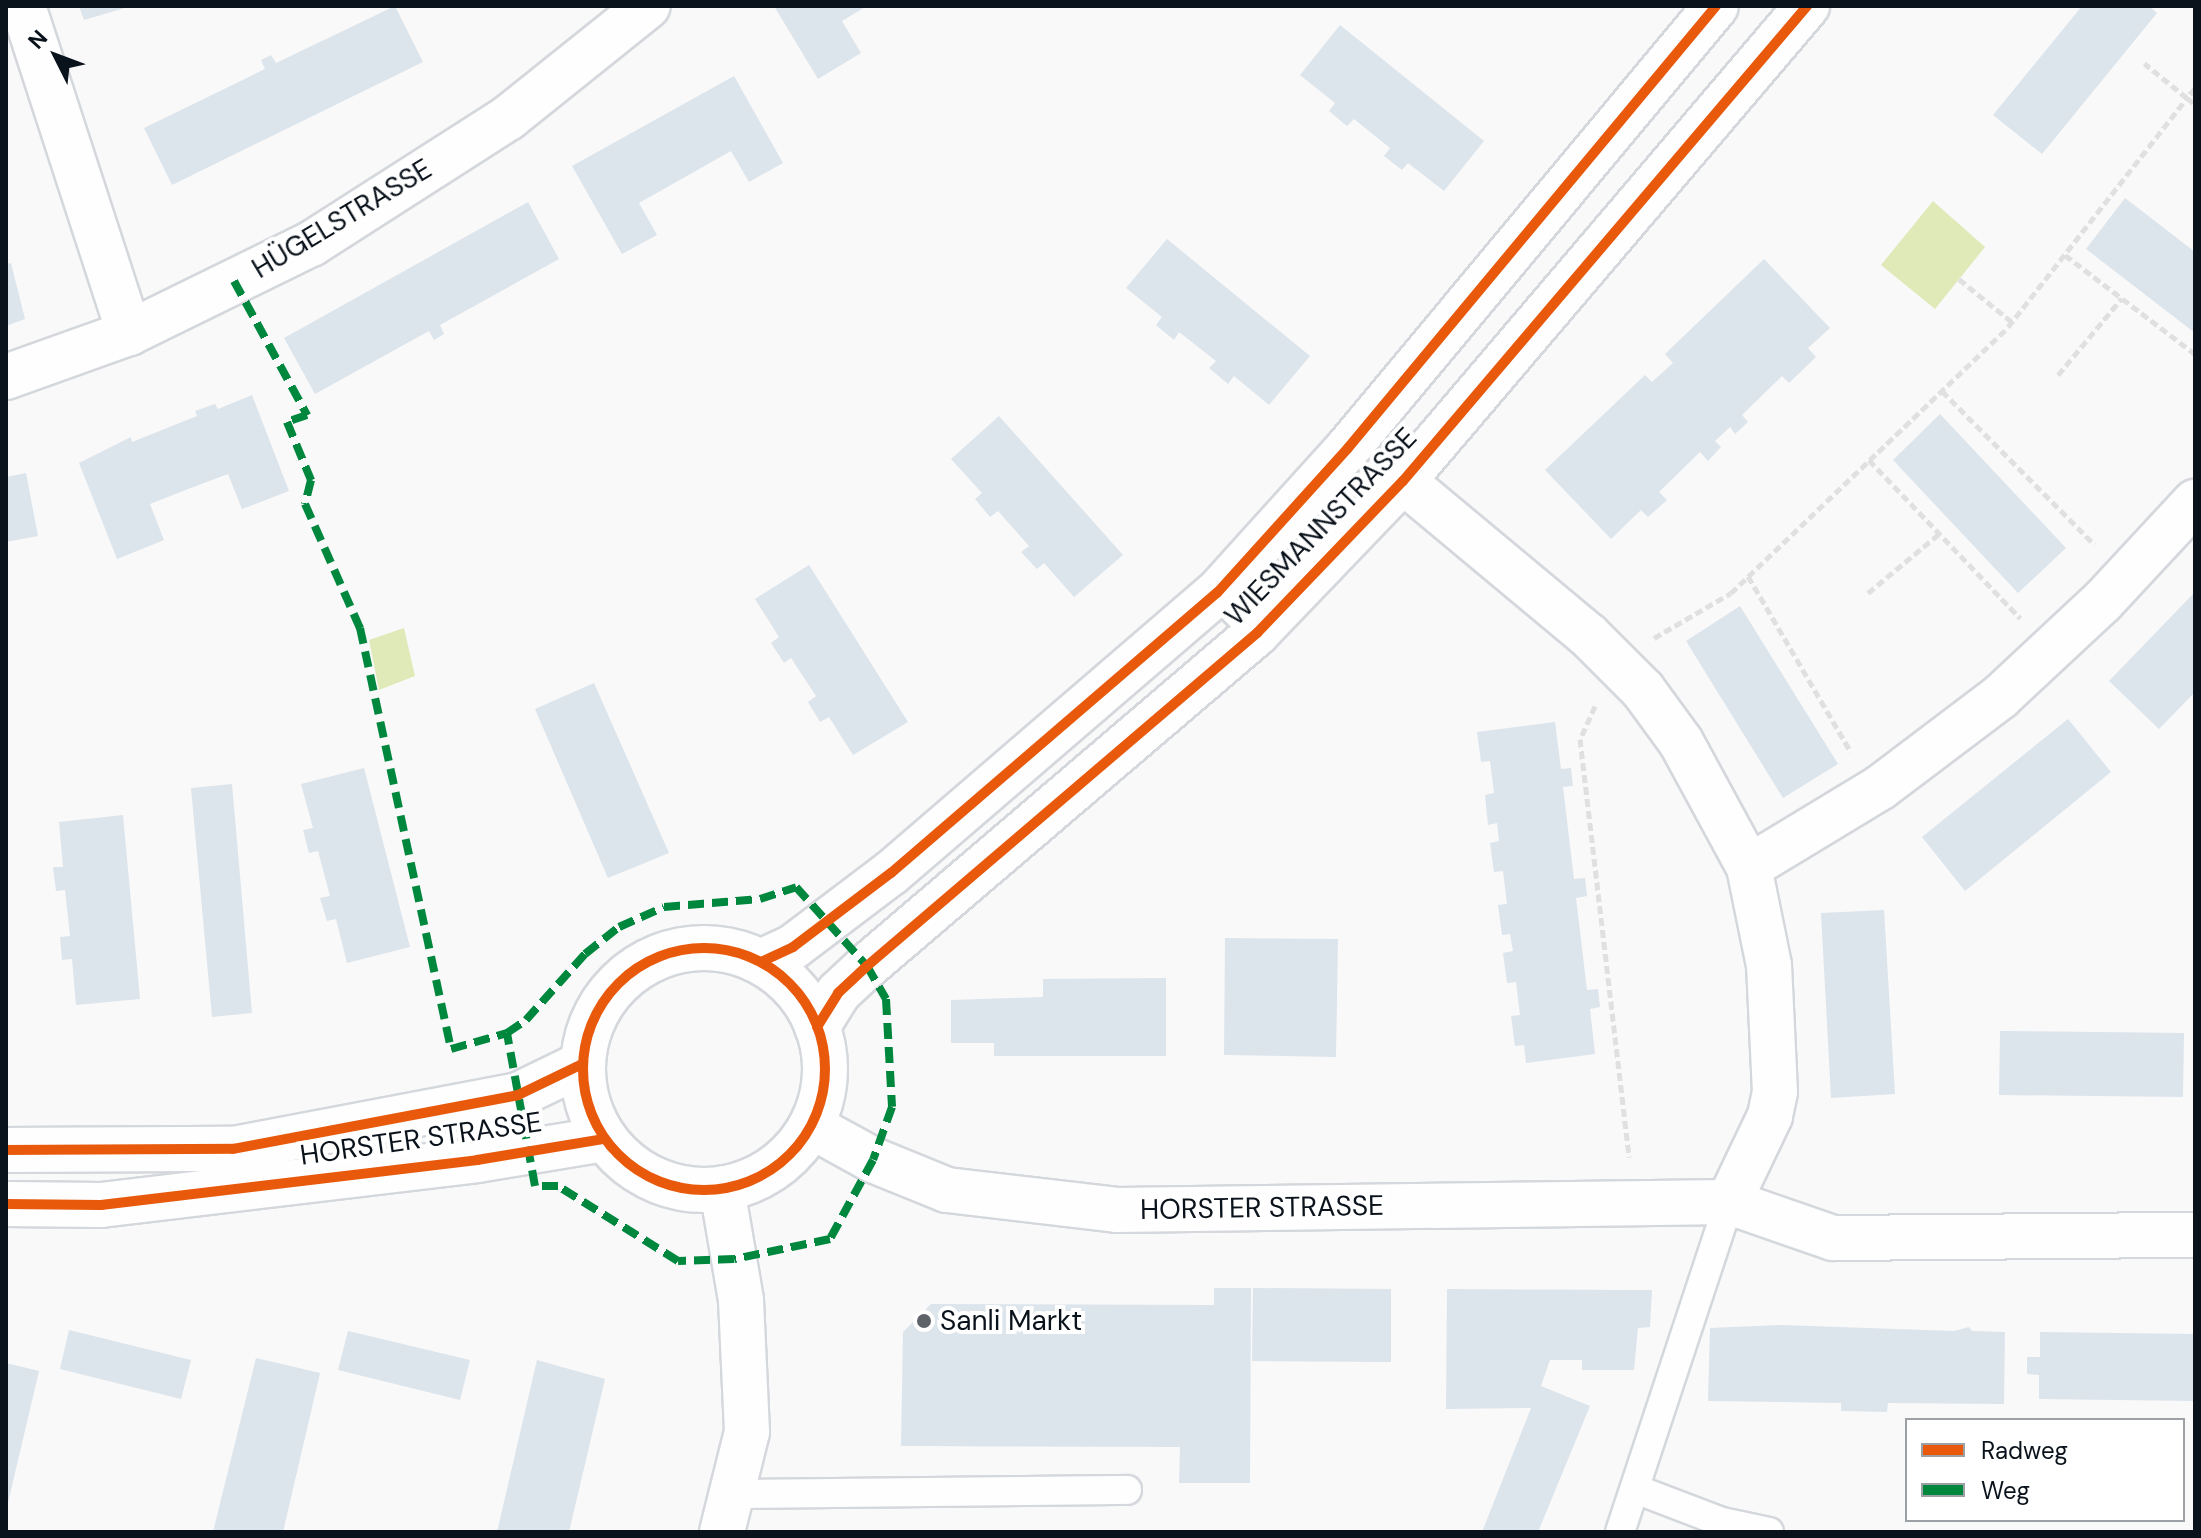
<!DOCTYPE html>
<meta charset="utf-8">
<style>
body{margin:0}
#map{position:relative;width:2201px;height:1538px;overflow:hidden;background:#f9f9f9;font-family:"DM Sans",sans-serif}
div>[style]{position:absolute}
[style*='--x']{left:calc(var(--x)*1px);top:calc(var(--y)*1px);width:calc(var(--w)*1px);rotate:calc(var(--a)*1deg)}
.green>*{inset:0;background:#e0eab8}
.building>*{inset:0;background:#dce4ec}
.path>*{height:5px;margin-top:-2.5px;transform-origin:0;background:repeating-linear-gradient(90deg,#e0e0e0 0 8px,transparent 0 12px)}
.roads{filter:drop-shadow(2px 0 #d4d7dc) drop-shadow(-2px 0 #d4d7dc) drop-shadow(0 2px #d4d7dc) drop-shadow(0 -2px #d4d7dc)}
.lane>*{height:28px;margin:-14px;padding:0 14px;transform-origin:14px;border-radius:14px;background:#fefefe}
.street>*{height:44px;margin:-22px;padding:0 22px;transform-origin:22px;border-radius:22px;background:#fefefe}
.secondary>*{height:44px;margin:-22px;padding:0 22px;transform-origin:22px;border-radius:22px;background:#fefefe}
.secondary>.ring{margin:-22px;padding:0;box-sizing:content-box;background:none;border:44px solid #fefefe;border-radius:50%}
.quiet>*{height:8px;margin-top:-4px;transform-origin:0;background:repeating-linear-gradient(90deg,#00873e 0 16px,transparent 0 24px)}
.cycleway>*{height:10px;margin:-5px;padding:0 5px;transform-origin:5px;border-radius:5px;background:#e8590c}
.cycleway>.ring{margin:-5px;padding:0;box-sizing:content-box;background:none;border:10px solid #e8590c;border-radius:50%}
.dots>*{width:22px;height:22px;translate:-50% -50%;box-sizing:border-box;border:4px solid #fff;border-radius:50%}
span{translate:-50% -50%;white-space:nowrap;text-align:center;line-height:1.15;-webkit-text-stroke:8px #fff;paint-order:stroke}
.street-label{font-size:28px;color:#0a121b}
.poi-label{font-size:28px;color:#0a121b}
.left{translate:0 -50%;text-align:left}
.frame{position:absolute;inset:0;border:8px solid #0a121b;pointer-events:none}
.legend{position:absolute;left:1905px;top:1418px;width:280px;height:104px;box-sizing:border-box;background:#fff;border:2px solid #9da0a4;margin:0;padding:10px 14px;list-style:none;font-size:24px;color:#0a121b}
.legend li{display:flex;align-items:center;gap:16px;height:40px}
.legend b{width:40px;border:2px solid #9da0a4}
.north{position:absolute;left:16px;top:16px;width:80px;height:80px;-webkit-text-stroke:6px #fff;paint-order:stroke;rotate:312deg;font-size:22px;font-weight:700;line-height:32px;text-align:center;color:#0a121b}
.north::after{content:'';display:block;margin:auto;width:28px;height:36px;background:#0a121b;clip-path:polygon(50% 0,100% 100%,50% 72%,0 100%)}
</style>
<div id="map">
<div class="green">
<div style="clip-path:polygon(1933px 201px,1985px 247px,1935px 309px,1881px 265px)"></div>
<div style="clip-path:polygon(404px 628px,415px 676px,379px 690px,369px 640px)"></div>
</div>
<div class="building">
<div style="clip-path:polygon(79px 6px,128px 6px,128px 7px,84px 20px)"></div>
<div style="clip-path:polygon(395px 6px,423px 62px,172px 185px,144px 128px,265px 69px,261px 60px,271px 55px,276px 63px)"></div>
<div style="clip-path:polygon(774px 6px,867px 6px,842px 21px,861px 53px,818px 79px)"></div>
<div style="clip-path:polygon(2082px 6px,2149px 6px,2157px 13px,2042px 154px,1993px 115px)"></div>
<div style="clip-path:polygon(1340px 25px,1484px 141px,1444px 191px,1408px 163px,1402px 170px,1384px 156px,1390px 148px,1354px 119px,1347px 126px,1329px 111px,1335px 103px,1300px 75px)"></div>
<div style="clip-path:polygon(734px 76px,783px 163px,749px 182px,731px 151px,639px 203px,657px 235px,622px 254px,572px 166px)"></div>
<div style="clip-path:polygon(2125px 198px,2195px 252px,2195px 333px,2086px 249px)"></div>
<div style="clip-path:polygon(528px 202px,559px 259px,440px 325px,444px 334px,434px 340px,429px 331px,315px 394px,284px 338px)"></div>
<div style="clip-path:polygon(1167px 239px,1310px 356px,1269px 405px,1234px 376px,1228px 384px,1209px 368px,1216px 361px,1179px 332px,1174px 340px,1156px 325px,1162px 317px,1126px 288px)"></div>
<div style="clip-path:polygon(1764px 259px,1830px 328px,1808px 348px,1816px 357px,1789px 383px,1782px 376px,1742px 415px,1748px 422px,1735px 434px,1730px 427px,1715px 441px,1721px 447px,1708px 461px,1700px 452px,1659px 492px,1667px 500px,1648px 517px,1641px 510px,1611px 539px,1545px 470px,1645px 375px,1652px 382px,1673px 363px,1665px 354px)"></div>
<div style="clip-path:polygon(11px 263px,25px 319px,6px 326px,6px 264px)"></div>
<div style="clip-path:polygon(252px 395px,289px 491px,242px 509px,228px 474px,188px 489px,150px 504px,164px 540px,117px 559px,79px 463px,131px 437px,132px 442px,197px 416px,195px 411px,215px 404px,218px 409px)"></div>
<div style="clip-path:polygon(1940px 414px,2066px 548px,2018px 593px,1893px 460px)"></div>
<div style="clip-path:polygon(999px 416px,1123px 555px,1074px 597px,1044px 563px,1037px 569px,1021px 552px,1029px 546px,998px 511px,990px 517px,975px 499px,982px 493px,951px 459px)"></div>
<div style="clip-path:polygon(26px 473px,38px 536px,6px 542px,6px 477px)"></div>
<div style="clip-path:polygon(809px 565px,908px 722px,853px 755px,829px 717px,820px 722px,808px 702px,816px 696px,791px 658px,784px 663px,771px 643px,779px 637px,755px 599px)"></div>
<div style="clip-path:polygon(2195px 592px,2195px 692px,2159px 729px,2109px 681px)"></div>
<div style="clip-path:polygon(1740px 606px,1838px 764px,1783px 798px,1686px 641px)"></div>
<div style="clip-path:polygon(594px 683px,669px 853px,608px 878px,535px 709px)"></div>
<div style="clip-path:polygon(2068px 719px,2111px 772px,1965px 891px,1922px 837px)"></div>
<div style="clip-path:polygon(1555px 722px,1561px 769px,1571px 768px,1573px 786px,1563px 787px,1574px 879px,1585px 878px,1587px 896px,1576px 898px,1587px 990px,1598px 989px,1600px 1007px,1590px 1009px,1595px 1054px,1526px 1063px,1524px 1045px,1515px 1046px,1511px 1016px,1520px 1015px,1516px 982px,1507px 983px,1503px 953px,1513px 951px,1510px 934px,1502px 935px,1498px 905px,1507px 904px,1503px 871px,1494px 872px,1490px 843px,1499px 841px,1497px 823px,1488px 825px,1485px 795px,1494px 793px,1490px 761px,1481px 762px,1477px 732px)"></div>
<div style="clip-path:polygon(364px 768px,410px 947px,347px 963px,336px 919px,327px 921px,320px 898px,330px 896px,318px 851px,309px 853px,303px 830px,313px 828px,301px 784px)"></div>
<div style="clip-path:polygon(232px 784px,252px 1013px,212px 1017px,191px 788px)"></div>
<div style="clip-path:polygon(123px 815px,140px 999px,76px 1005px,72px 959px,62px 960px,60px 937px,70px 936px,65px 890px,56px 891px,53px 867px,63px 867px,59px 822px)"></div>
<div style="clip-path:polygon(1884px 910px,1895px 1094px,1831px 1098px,1821px 913px)"></div>
<div style="clip-path:polygon(1225px 938px,1338px 939px,1336px 1057px,1224px 1055px)"></div>
<div style="clip-path:polygon(1166px 978px,1166px 1056px,994px 1056px,994px 1043px,951px 1043px,951px 1000px,1043px 997px,1043px 979px)"></div>
<div style="clip-path:polygon(2000px 1031px,2184px 1033px,2183px 1097px,1999px 1095px)"></div>
<div style="clip-path:polygon(1214px 1288px,1251px 1288px,1250px 1483px,1179px 1483px,1180px 1447px,901px 1446px,903px 1332px,931px 1304px,1214px 1305px)"></div>
<div style="clip-path:polygon(1253px 1288px,1391px 1289px,1391px 1362px,1252px 1361px)"></div>
<div style="clip-path:polygon(1447px 1289px,1652px 1290px,1650px 1327px,1638px 1328px,1634px 1370px,1582px 1370px,1582px 1360px,1550px 1360px,1541px 1386px,1590px 1406px,1538px 1532px,1482px 1532px,1531px 1408px,1446px 1409px)"></div>
<div style="clip-path:polygon(1781px 1325px,1954px 1331px,1969px 1327px,1972px 1331px,2005px 1332px,2004px 1404px,1888px 1403px,1887px 1412px,1841px 1411px,1841px 1403px,1708px 1401px,1710px 1328px)"></div>
<div style="clip-path:polygon(69px 1330px,191px 1360px,181px 1399px,60px 1369px)"></div>
<div style="clip-path:polygon(348px 1331px,470px 1360px,460px 1400px,338px 1370px)"></div>
<div style="clip-path:polygon(2040px 1332px,2195px 1334px,2195px 1401px,2039px 1399px,2039px 1375px,2027px 1374px,2027px 1357px,2040px 1357px)"></div>
<div style="clip-path:polygon(256px 1358px,320px 1373px,283px 1532px,213px 1532px)"></div>
<div style="clip-path:polygon(537px 1360px,605px 1379px,569px 1532px,497px 1532px)"></div>
<div style="clip-path:polygon(6px 1363px,39px 1371px,7px 1507px,6px 1507px)"></div>
</div>
<div class="path">
<div style="--x:2195;--y:88;--w:13;--a:129"></div>
<div style="--x:2187;--y:98;--w:10;--a:37"></div>
<div style="--x:2065;--y:255;--w:163;--a:37.3"></div>
<div style="--x:1959;--y:279;--w:68;--a:39.1"></div>
<div style="--x:2058;--y:375;--w:100;--a:-50.3"></div>
<div style="--x:1942;--y:391;--w:216;--a:45.2"></div>
<div style="--x:1869;--y:460;--w:219;--a:46.3"></div>
<div style="--x:1748;--y:576;--w:204;--a:59.7"></div>
<div style="--x:1868;--y:593;--w:94;--a:-39.8"></div>
<div style="--x:1654;--y:638;--w:89;--a:-30.3"></div>
<div style="--x:1731;--y:593;--w:384;--a:-43.8"></div>
<div style="--x:2008;--y:327;--w:291;--a:-52"></div>
<div style="--x:2187;--y:98;--w:55;--a:-140.9"></div>
<div style="--x:1595;--y:706;--w:36;--a:114"></div>
<div style="--x:1580;--y:739;--w:421;--a:83.3"></div>
</div>
<div class="roads">
<div class="lane">
<div style="--x:1217;--y:593;--w:57;--a:45"></div>
<div style="--x:1638;--y:1490;--w:90;--a:20.9"></div>
<div style="--x:1722;--y:1522;--w:48;--a:12"></div>
<div style="--x:731;--y:1494;--w:396;--a:-0.6"></div>
<div style="--x:1620;--y:1532;--w:348;--a:-71.7"></div>
</div>
<div class="street">
<div style="--x:23;--y:6;--w:344;--a:72"></div>
<div style="--x:6;--y:377;--w:131;--a:-19.7"></div>
<div style="--x:129;--y:333;--w:203;--a:-26.1"></div>
<div style="--x:311;--y:244;--w:234;--a:-32.6"></div>
<div style="--x:508;--y:118;--w:179;--a:-38.7"></div>
<div style="--x:1403;--y:481;--w:241;--a:39.8"></div>
<div style="--x:1588;--y:635;--w:78;--a:45"></div>
<div style="--x:1643;--y:690;--w:64;--a:53.8"></div>
<div style="--x:1681;--y:742;--w:142;--a:61.5"></div>
<div style="--x:1749;--y:867;--w:100;--a:78.5"></div>
<div style="--x:1769;--y:965;--w:127;--a:87.3"></div>
<div style="--x:1775;--y:1092;--w:25;--a:102"></div>
<div style="--x:1770;--y:1116;--w:95;--a:115.5"></div>
<div style="--x:1749;--y:867;--w:154;--a:-31.2"></div>
<div style="--x:1881;--y:787;--w:149;--a:-37.1"></div>
<div style="--x:2000;--y:697;--w:139;--a:-43"></div>
<div style="--x:2102;--y:602;--w:137;--a:-47.1"></div>
<div style="--x:811;--y:1126;--w:71;--a:28.7"></div>
<div style="--x:873;--y:1160;--w:80;--a:22.1"></div>
<div style="--x:947;--y:1190;--w:171;--a:6.7"></div>
<div style="--x:1117;--y:1210;--w:612;--a:-0.75"></div>
<div style="--x:1729;--y:1202;--w:110;--a:19.1"></div>
<div style="--x:1833;--y:1238;--w:362;--a:-0.5"></div>
<div style="--x:722;--y:1532;--w:103;--a:-76"></div>
<div style="--x:747;--y:1432;--w:132;--a:-92.6"></div>
<div style="--x:741;--y:1300;--w:113;--a:-99.7"></div>
</div>
<div class="secondary">
<div class="ring" style="left:583px;top:948px;width:198px;height:198px"></div>
<div style="--x:761;--y:962;--w:35;--a:-25"></div>
<div style="--x:793;--y:947;--w:123;--a:-37.1"></div>
<div style="--x:891;--y:873;--w:430;--a:-40.7"></div>
<div style="--x:1217;--y:593;--w:195;--a:-47.9"></div>
<div style="--x:1348;--y:448;--w:575;--a:-50.22"></div>
<div style="--x:817;--y:1027;--w:40;--a:-58"></div>
<div style="--x:838;--y:993;--w:40;--a:-43"></div>
<div style="--x:867;--y:966;--w:513;--a:-40.49"></div>
<div style="--x:1257;--y:633;--w:211;--a:-46.2"></div>
<div style="--x:1403;--y:481;--w:624;--a:-49.62"></div>
<div style="--x:6;--y:1150;--w:227;--a:-0.3"></div>
<div style="--x:233;--y:1149;--w:290;--a:-10.7"></div>
<div style="--x:518;--y:1095;--w:71;--a:-25.8"></div>
<div style="--x:6;--y:1204;--w:95;--a:0.6"></div>
<div style="--x:101;--y:1205;--w:379;--a:-6.8"></div>
<div style="--x:477;--y:1160;--w:129;--a:-9.4"></div>
</div>
</div>
<div class="quiet">
<div style="--x:234;--y:281;--w:153;--a:61.4"></div>
<div style="--x:307;--y:415;--w:21;--a:161"></div>
<div style="--x:287;--y:422;--w:63;--a:67.5"></div>
<div style="--x:311;--y:480;--w:25;--a:104"></div>
<div style="--x:305;--y:504;--w:136;--a:66.1"></div>
<div style="--x:360;--y:628;--w:431;--a:77.8"></div>
<div style="--x:451;--y:1049;--w:58;--a:-15.9"></div>
<div style="--x:507;--y:1033;--w:23;--a:-34"></div>
<div style="--x:526;--y:1020;--w:89;--a:-48.2"></div>
<div style="--x:585;--y:954;--w:43;--a:-38.5"></div>
<div style="--x:619;--y:927;--w:49;--a:-24"></div>
<div style="--x:664;--y:907;--w:96;--a:-4.8"></div>
<div style="--x:760;--y:899;--w:38;--a:-18"></div>
<div style="--x:796;--y:887;--w:106;--a:48.1"></div>
<div style="--x:867;--y:966;--w:38;--a:60"></div>
<div style="--x:886;--y:999;--w:108;--a:86.8"></div>
<div style="--x:892;--y:1107;--w:56;--a:109.7"></div>
<div style="--x:873;--y:1160;--w:90;--a:118.6"></div>
<div style="--x:830;--y:1239;--w:98;--a:168.2"></div>
<div style="--x:734;--y:1259;--w:56;--a:178"></div>
<div style="--x:678;--y:1261;--w:142;--a:-148"></div>
<div style="--x:558;--y:1186;--w:23;--a:180"></div>
<div style="--x:535;--y:1186;--w:156;--a:-100.4"></div>
</div>
<div class="cycleway">
<div class="ring" style="left:583px;top:948px;width:232px;height:232px"></div>
<div style="--x:761;--y:962;--w:35;--a:-25"></div>
<div style="--x:793;--y:947;--w:123;--a:-37.1"></div>
<div style="--x:891;--y:873;--w:430;--a:-40.7"></div>
<div style="--x:1217;--y:593;--w:195;--a:-47.9"></div>
<div style="--x:1348;--y:448;--w:575;--a:-50.22"></div>
<div style="--x:817;--y:1027;--w:40;--a:-58"></div>
<div style="--x:838;--y:993;--w:40;--a:-43"></div>
<div style="--x:867;--y:966;--w:513;--a:-40.49"></div>
<div style="--x:1257;--y:633;--w:211;--a:-46.2"></div>
<div style="--x:1403;--y:481;--w:624;--a:-49.62"></div>
<div style="--x:6;--y:1150;--w:227;--a:-0.3"></div>
<div style="--x:233;--y:1149;--w:290;--a:-10.7"></div>
<div style="--x:518;--y:1095;--w:71;--a:-25.8"></div>
<div style="--x:6;--y:1204;--w:95;--a:0.6"></div>
<div style="--x:101;--y:1205;--w:379;--a:-6.8"></div>
<div style="--x:477;--y:1160;--w:129;--a:-9.4"></div>
</div>
<div class="dots">
<div style="left:924px;top:1321px;background:#5e6369"></div>
</div>
<div class="street-label">
<span style="left:342px;top:219px;rotate:-31deg">HÜGELSTRASSE</span>
<span style="left:1321px;top:527px;rotate:-46deg">WIESMANNSTRASSE</span>
<span style="left:421px;top:1139px;rotate:-8deg">HORSTER STRASSE</span>
<span style="left:1262px;top:1208px;rotate:-1deg">HORSTER STRASSE</span>
</div>
<div class="poi-label">
<span class="left" style="left:940px;top:1321px">Sanli Markt</span>
</div>
<div class="frame"></div>
<ul class="legend">
<li><b style="height:10px;background:#e8590c"></b>Radweg</li>
<li><b style="height:10px;background:#00873e"></b>Weg</li>
</ul>
<div class="north">N</div>
</div>
